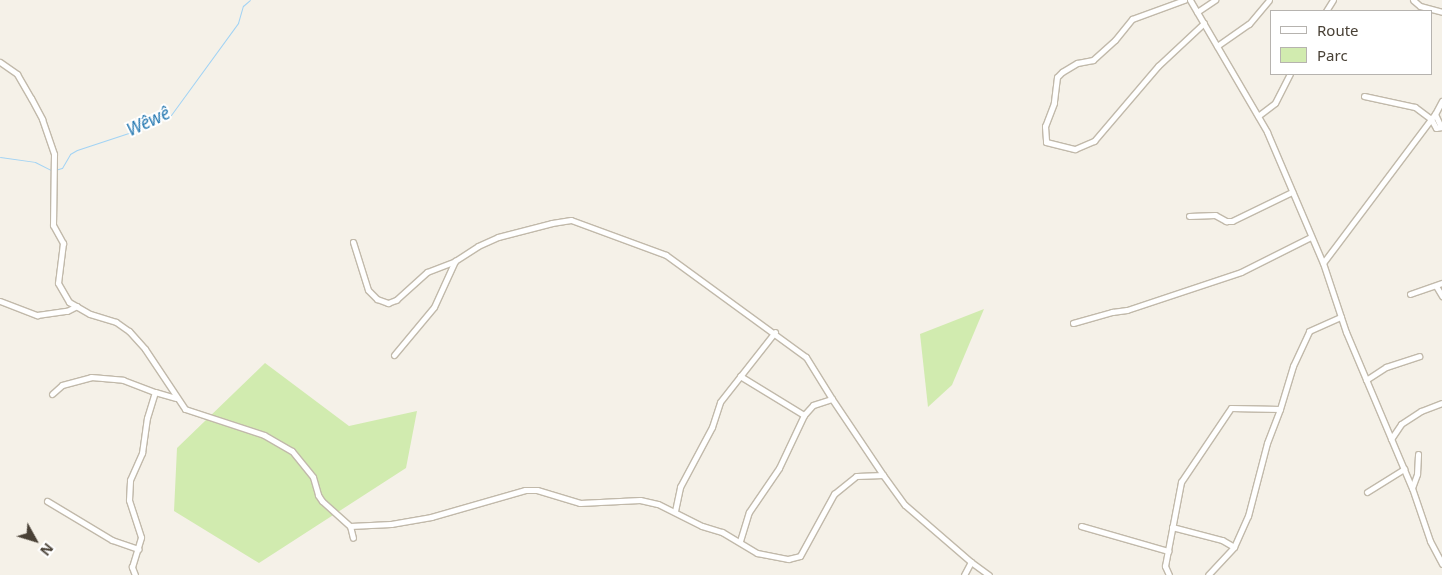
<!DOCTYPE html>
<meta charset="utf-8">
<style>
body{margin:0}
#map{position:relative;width:1442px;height:575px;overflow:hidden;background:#f5f1e8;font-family:"Noto Sans",sans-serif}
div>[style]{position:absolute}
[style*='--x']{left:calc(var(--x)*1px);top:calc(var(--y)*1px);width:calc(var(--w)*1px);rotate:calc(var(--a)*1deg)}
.green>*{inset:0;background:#d1ebaf}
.stream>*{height:1px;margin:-0.5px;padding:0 0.5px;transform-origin:0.5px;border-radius:0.5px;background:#a2d3f4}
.roads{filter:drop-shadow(1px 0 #c1b9aa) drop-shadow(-1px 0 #c1b9aa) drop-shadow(0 1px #c1b9aa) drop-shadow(0 -1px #c1b9aa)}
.street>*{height:5px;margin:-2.5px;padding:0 2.5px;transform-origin:2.5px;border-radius:2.5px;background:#fff}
span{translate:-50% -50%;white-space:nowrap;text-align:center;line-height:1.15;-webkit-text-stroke:4px #fff;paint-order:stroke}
.water-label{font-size:18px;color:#287ab2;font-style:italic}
.legend{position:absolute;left:1270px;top:10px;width:162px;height:65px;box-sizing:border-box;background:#fff;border:1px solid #b6b3af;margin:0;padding:6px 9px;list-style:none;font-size:15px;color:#494136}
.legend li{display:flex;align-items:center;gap:10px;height:25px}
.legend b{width:25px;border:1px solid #b6b3af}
.north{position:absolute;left:10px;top:515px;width:50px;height:50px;-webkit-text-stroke:4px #fff;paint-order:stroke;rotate:129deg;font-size:14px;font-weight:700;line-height:20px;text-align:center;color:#494136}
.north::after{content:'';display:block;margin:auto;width:18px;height:22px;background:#494136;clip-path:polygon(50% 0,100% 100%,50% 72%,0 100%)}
</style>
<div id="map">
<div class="green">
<div style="clip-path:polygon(984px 309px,952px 385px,928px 407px,920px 334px)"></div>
<div style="clip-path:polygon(265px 363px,349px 426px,417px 411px,406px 468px,259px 563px,174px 511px,177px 448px)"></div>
</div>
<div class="stream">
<div style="--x:0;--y:157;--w:35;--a:8"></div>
<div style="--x:35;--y:162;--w:18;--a:27"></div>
<div style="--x:55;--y:170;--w:7;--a:-16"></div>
<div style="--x:62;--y:168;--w:16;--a:-60"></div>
<div style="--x:70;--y:154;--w:8;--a:-30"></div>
<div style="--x:77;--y:150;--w:71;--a:-18.2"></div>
<div style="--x:144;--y:128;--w:30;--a:-26"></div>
<div style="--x:171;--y:115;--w:114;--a:-53.9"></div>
<div style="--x:238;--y:23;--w:18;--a:-74"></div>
<div style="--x:243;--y:6;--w:9;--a:-41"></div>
</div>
<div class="roads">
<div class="street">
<div style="--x:1184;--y:0;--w:55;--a:159.9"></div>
<div style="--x:1132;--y:19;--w:27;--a:129"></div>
<div style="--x:1115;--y:40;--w:30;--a:138"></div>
<div style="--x:1093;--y:60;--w:16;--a:169"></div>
<div style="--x:1077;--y:63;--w:17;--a:149"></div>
<div style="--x:1062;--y:72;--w:7;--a:135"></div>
<div style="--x:1057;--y:77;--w:26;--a:97"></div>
<div style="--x:1054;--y:103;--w:25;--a:111"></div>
<div style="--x:1045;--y:126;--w:16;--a:86"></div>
<div style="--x:1046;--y:142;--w:30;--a:14"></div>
<div style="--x:1075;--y:149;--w:21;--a:-23"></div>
<div style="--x:1094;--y:141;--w:99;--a:-49.5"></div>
<div style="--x:1158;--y:66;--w:63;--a:-43.1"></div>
<div style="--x:1190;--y:0;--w:153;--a:59.7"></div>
<div style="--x:1267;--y:132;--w:142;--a:66.9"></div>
<div style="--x:1323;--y:263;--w:73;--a:71.6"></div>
<div style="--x:1346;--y:332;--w:169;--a:67.1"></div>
<div style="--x:1412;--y:488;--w:56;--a:71.2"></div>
<div style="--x:1430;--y:541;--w:26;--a:62"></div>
<div style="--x:1413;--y:0;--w:9;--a:41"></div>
<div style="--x:1420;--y:6;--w:23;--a:15"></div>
<div style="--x:1326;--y:11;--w:13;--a:-58"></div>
<div style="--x:1197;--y:12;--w:22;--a:-34"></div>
<div style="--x:1217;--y:46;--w:39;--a:-35"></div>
<div style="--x:1249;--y:24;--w:31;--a:-50"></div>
<div style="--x:0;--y:62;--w:21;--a:35"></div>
<div style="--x:17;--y:74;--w:28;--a:60"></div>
<div style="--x:31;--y:98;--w:24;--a:62"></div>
<div style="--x:42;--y:119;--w:37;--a:71"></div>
<div style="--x:54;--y:154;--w:71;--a:90.8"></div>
<div style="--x:53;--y:225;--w:21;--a:61"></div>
<div style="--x:63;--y:243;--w:40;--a:97.1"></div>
<div style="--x:58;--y:283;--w:22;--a:60"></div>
<div style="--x:69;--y:302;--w:24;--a:30"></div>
<div style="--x:90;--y:314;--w:27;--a:17"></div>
<div style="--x:116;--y:322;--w:16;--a:35"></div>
<div style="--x:129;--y:331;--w:24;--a:48"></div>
<div style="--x:145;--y:349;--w:72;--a:56.3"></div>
<div style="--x:185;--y:409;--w:83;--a:18.2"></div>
<div style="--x:264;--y:435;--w:32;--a:30"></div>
<div style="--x:292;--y:451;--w:33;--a:51"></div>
<div style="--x:313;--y:477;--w:19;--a:74"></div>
<div style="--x:318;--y:495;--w:7;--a:56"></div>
<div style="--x:322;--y:501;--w:38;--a:42"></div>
<div style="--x:350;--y:526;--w:41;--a:-2.8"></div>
<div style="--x:391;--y:524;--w:41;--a:-9.9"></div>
<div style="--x:431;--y:517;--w:98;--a:-16"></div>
<div style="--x:525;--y:490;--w:12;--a:0"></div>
<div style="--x:537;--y:490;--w:45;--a:16.8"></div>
<div style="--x:580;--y:503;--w:60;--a:-2.9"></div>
<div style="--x:640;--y:500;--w:18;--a:13"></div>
<div style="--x:658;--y:504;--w:49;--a:26.6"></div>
<div style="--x:702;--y:526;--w:21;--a:17"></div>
<div style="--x:722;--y:532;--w:41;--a:31"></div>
<div style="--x:757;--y:553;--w:32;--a:11"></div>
<div style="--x:788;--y:559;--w:12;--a:-14"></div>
<div style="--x:800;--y:556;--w:71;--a:-61.3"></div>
<div style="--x:834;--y:494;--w:28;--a:-39"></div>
<div style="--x:856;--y:476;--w:27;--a:-2"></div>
<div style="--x:883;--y:475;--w:37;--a:54"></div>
<div style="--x:905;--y:505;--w:87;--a:40.8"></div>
<div style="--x:971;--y:562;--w:22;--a:36"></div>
<div style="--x:1364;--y:96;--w:52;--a:12.2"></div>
<div style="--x:1415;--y:107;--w:20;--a:37"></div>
<div style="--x:1431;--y:119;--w:10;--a:61"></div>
<div style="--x:1436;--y:128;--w:6;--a:-9"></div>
<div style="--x:1435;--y:114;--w:14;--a:65"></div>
<div style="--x:1258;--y:116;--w:21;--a:-37"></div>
<div style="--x:1275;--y:103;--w:33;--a:-63"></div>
<div style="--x:1189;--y:216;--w:26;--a:-2"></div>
<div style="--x:1215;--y:215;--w:13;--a:29"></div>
<div style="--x:1226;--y:221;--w:6;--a:0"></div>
<div style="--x:1232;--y:221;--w:67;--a:-25.8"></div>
<div style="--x:353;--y:242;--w:50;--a:72.6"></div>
<div style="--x:368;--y:290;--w:13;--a:45"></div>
<div style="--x:377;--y:299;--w:12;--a:20"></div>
<div style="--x:388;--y:303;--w:9;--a:-21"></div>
<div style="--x:396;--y:300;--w:42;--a:-42.1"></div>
<div style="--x:427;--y:272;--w:30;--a:-21"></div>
<div style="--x:455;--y:261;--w:27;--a:-33"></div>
<div style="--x:478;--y:246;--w:22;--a:-24"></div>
<div style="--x:498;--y:237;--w:56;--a:-14.5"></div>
<div style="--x:552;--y:223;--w:19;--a:-9"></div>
<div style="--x:571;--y:220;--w:101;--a:20.2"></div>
<div style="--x:666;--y:255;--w:173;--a:36.1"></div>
<div style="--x:806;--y:357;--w:49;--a:58.2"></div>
<div style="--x:832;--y:399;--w:92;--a:56.1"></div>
<div style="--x:1323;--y:263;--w:186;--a:-53.1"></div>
<div style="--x:1435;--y:114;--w:15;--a:-62"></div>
<div style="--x:1436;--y:286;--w:12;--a:59"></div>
<div style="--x:1410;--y:294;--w:34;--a:-19"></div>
<div style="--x:0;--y:301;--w:40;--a:21"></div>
<div style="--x:37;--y:315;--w:30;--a:-8"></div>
<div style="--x:67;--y:311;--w:11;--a:-27"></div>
<div style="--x:1073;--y:323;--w:41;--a:-15.8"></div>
<div style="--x:1112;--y:312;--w:15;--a:-8"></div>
<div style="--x:1127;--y:310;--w:120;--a:-18.4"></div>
<div style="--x:1241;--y:272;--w:78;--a:-26.6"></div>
<div style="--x:394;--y:355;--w:62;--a:-50.2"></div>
<div style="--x:434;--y:307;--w:51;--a:-65.5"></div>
<div style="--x:740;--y:376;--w:75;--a:31.4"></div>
<div style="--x:1366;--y:380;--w:24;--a:-33"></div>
<div style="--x:1386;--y:367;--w:35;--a:-18"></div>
<div style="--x:52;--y:394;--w:13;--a:-42"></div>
<div style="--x:62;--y:385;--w:30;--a:-15"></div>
<div style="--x:91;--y:377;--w:32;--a:5"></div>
<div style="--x:123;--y:380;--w:34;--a:21"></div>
<div style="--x:155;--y:392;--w:22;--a:16"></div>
<div style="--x:1391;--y:439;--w:18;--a:-56"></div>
<div style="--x:1401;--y:424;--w:24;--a:-33"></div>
<div style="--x:1421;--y:411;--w:22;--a:-21"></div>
<div style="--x:1412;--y:488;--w:15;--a:-70"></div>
<div style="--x:1417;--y:474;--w:20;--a:-87"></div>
<div style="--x:1367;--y:492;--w:44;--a:-31.9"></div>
<div style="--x:47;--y:501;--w:76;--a:31"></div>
<div style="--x:112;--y:540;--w:28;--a:19"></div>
<div style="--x:675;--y:511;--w:25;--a:-78"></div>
<div style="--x:680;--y:487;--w:68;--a:-61.9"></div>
<div style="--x:712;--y:427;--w:26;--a:-72"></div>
<div style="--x:720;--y:402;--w:89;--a:-51.8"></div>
<div style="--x:350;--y:526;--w:12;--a:76"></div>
<div style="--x:1081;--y:526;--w:91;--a:16"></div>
<div style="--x:1172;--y:527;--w:52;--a:14.6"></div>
<div style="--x:1222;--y:540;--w:14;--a:30"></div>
<div style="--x:740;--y:541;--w:30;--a:-73"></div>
<div style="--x:749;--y:512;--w:53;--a:-55.7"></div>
<div style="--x:779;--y:468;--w:59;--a:-64.7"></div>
<div style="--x:804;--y:415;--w:13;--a:-48"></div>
<div style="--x:813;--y:405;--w:20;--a:-18"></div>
<div style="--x:135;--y:575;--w:9;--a:-111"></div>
<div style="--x:132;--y:567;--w:31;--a:-73"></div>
<div style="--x:141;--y:537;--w:39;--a:-108"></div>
<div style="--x:129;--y:500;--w:20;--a:-87"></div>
<div style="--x:130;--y:480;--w:30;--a:-66"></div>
<div style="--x:142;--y:453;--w:35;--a:-82"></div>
<div style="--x:147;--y:418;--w:27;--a:-73"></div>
<div style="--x:964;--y:575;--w:15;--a:-62"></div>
<div style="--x:1169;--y:575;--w:10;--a:-114"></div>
<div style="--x:1165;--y:566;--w:86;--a:-79.2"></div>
<div style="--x:1181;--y:482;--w:89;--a:-56"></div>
<div style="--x:1231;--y:408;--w:49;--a:1.2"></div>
<div style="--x:1208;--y:575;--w:38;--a:-47"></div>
<div style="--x:1234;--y:547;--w:34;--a:-66"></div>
<div style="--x:1248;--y:516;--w:75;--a:-75.4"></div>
<div style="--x:1267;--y:443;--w:36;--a:-69"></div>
<div style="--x:1280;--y:409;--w:45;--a:-73.2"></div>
<div style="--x:1293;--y:366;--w:38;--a:-65"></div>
<div style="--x:1309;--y:331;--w:35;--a:-24"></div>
</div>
</div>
<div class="water-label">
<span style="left:148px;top:121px;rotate:-25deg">Wêwê</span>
</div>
<ul class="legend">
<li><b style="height:6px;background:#fff"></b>Route</li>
<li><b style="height:14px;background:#d1ebaf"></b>Parc</li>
</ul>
<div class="north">N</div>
</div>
